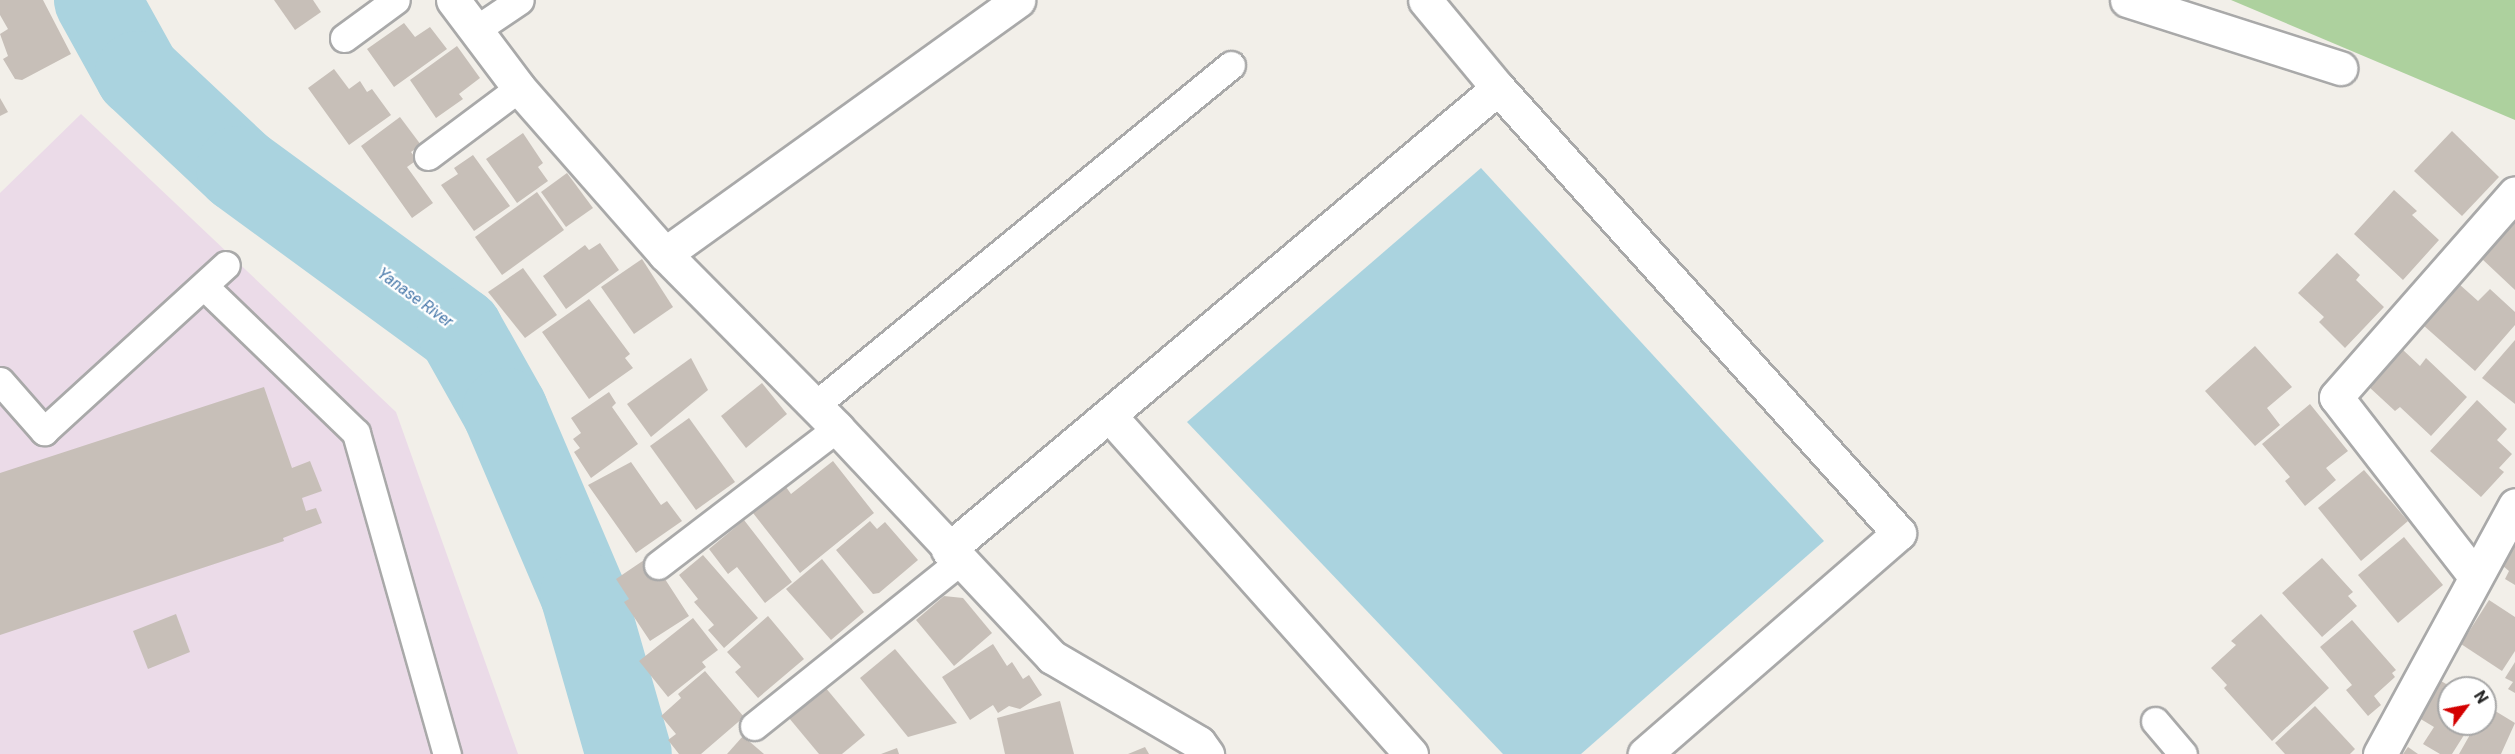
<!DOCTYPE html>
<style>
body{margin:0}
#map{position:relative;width:2515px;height:754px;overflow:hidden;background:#f2efe9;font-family:Roboto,sans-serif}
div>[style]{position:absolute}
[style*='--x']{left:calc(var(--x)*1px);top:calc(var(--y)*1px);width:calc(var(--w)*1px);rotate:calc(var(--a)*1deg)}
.industrial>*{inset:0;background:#ebdbe8}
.forest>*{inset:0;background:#add19e}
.water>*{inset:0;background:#aad3df}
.river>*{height:86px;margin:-43px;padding:0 43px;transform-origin:43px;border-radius:43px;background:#aad3df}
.building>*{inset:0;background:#c7bfb8}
.roads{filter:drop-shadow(2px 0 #a9a9a9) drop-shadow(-2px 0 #a9a9a9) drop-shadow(0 2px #a9a9a9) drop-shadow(0 -2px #a9a9a9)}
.service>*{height:27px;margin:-13.5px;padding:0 13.5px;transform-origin:13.5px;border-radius:13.5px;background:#fff}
.minor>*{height:33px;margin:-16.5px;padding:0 16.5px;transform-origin:16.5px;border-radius:16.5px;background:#fff}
span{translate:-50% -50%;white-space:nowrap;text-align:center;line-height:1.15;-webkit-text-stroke:4.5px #fff;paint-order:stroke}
.water-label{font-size:16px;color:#4a7aab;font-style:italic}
.north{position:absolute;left:2437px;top:676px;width:60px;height:60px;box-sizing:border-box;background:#fff;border:2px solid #a7a7a7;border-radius:50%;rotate:58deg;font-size:16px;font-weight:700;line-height:24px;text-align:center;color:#222}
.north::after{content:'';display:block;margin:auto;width:21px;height:27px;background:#d40000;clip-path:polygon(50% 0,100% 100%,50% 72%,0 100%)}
</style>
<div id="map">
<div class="industrial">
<div style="clip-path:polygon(81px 114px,396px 412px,518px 754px,0 754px,0 193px)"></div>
</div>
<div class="forest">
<div style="clip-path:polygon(2231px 0,2515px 0,2515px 120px)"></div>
</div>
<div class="water">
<div style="clip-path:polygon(1481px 168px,1824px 541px,1581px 754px,1503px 754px,1187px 422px)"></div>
</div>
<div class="river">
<div style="--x:97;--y:0;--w:85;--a:61"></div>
<div style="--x:138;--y:74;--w:139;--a:43.2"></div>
<div style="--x:239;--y:169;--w:274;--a:36.2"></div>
<div style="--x:460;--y:331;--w:92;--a:60.6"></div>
<div style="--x:505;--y:411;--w:199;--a:66.9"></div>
<div style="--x:583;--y:594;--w:166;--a:74"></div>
</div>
<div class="building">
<div style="clip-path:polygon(0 0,43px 0,71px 54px,22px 80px,15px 79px,3px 59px,8px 56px,0 34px,8px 29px,0 15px)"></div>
<div style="clip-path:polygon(274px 0,313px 0,321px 12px,295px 30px)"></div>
<div style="clip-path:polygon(404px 23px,415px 37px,430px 27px,447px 49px,394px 87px,367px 49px)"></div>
<div style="clip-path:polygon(457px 46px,480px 78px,459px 94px,463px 99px,436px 118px,410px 80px)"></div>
<div style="clip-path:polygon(334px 69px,349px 89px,360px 81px,367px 92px,372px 89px,391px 115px,349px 145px,308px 88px)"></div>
<div style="clip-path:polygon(0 98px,8px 112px,0 116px)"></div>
<div style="clip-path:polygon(400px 117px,421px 145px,411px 152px,417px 160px,407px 167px,433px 203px,412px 218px,361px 146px)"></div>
<div style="clip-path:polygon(2452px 131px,2499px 177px,2462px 216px,2414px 171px)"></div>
<div style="clip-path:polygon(523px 133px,543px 163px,538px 167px,548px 181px,517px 203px,486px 159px)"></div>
<div style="clip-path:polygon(473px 155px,510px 206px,474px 231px,441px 185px,458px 174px,454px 168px)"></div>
<div style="clip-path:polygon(567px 173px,593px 208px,566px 227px,541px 192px)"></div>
<div style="clip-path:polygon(2394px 190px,2417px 211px,2412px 215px,2439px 240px,2403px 280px,2354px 234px)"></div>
<div style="clip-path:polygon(537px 192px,564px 230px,502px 275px,475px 237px)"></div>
<div style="clip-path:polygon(2515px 220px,2515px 290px,2481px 258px)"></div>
<div style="clip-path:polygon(600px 243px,619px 270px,566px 309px,543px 276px,585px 245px,589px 250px)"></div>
<div style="clip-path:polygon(2337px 253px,2360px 275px,2356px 280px,2384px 307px,2345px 348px,2319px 322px,2324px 317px,2298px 293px)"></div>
<div style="clip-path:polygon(642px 259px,673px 307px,634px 334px,601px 287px)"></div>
<div style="clip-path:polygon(523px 268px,557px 315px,525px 338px,488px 292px)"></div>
<div style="clip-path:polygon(2459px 284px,2478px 301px,2490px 289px,2515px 312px,2515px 325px,2475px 371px,2423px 325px)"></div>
<div style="clip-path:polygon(589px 299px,630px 354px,625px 358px,633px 368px,589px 399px,542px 332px)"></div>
<div style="clip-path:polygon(2515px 340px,2515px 404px,2482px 378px)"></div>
<div style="clip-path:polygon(2255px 346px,2292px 387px,2267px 408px,2280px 425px,2255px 446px,2205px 391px)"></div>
<div style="clip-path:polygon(2402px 349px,2420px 366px,2426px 358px,2467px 397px,2431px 436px,2400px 407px,2395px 411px,2368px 386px)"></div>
<div style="clip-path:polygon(691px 358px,708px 390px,651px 437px,627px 404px)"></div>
<div style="clip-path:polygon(762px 383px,787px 414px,746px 448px,721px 416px)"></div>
<div style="clip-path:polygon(264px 387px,292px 468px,310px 461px,322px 491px,302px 498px,306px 511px,316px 508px,322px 523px,283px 538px,284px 541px,0 635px,0 473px)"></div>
<div style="clip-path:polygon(609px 392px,616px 403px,612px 407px,638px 444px,591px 478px,574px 452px,580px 448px,573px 439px,581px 433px,571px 418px)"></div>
<div style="clip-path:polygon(2477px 400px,2507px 429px,2497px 440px,2512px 454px,2499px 468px,2504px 472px,2481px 497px,2430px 451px)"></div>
<div style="clip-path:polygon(2310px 404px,2348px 451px,2326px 468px,2336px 480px,2305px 506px,2285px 481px,2290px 477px,2262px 444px)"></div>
<div style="clip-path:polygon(689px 418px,735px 482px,696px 510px,650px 446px)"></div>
<div style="clip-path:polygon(833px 461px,874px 513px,800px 573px,753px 513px,786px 487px,791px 494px)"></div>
<div style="clip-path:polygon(631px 462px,661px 505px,667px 501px,682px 521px,636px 553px,588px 485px)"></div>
<div style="clip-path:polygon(2364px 470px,2408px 521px,2361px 561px,2318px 508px)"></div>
<div style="clip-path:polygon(744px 520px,792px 582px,765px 603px,737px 567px,728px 574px,709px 549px)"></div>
<div style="clip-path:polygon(870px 521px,877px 529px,885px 522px,918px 560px,879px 593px,873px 594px,836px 550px)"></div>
<div style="clip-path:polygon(2404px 537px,2443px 585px,2398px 623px,2358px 575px)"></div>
<div style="clip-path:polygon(2515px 544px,2515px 585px,2505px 579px,2509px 571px,2503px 566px)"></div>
<div style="clip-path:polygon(703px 555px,758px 618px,724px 648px,708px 630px,714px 625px,694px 602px,698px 599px,679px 575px)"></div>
<div style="clip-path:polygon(650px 556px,689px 616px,650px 641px,624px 602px,629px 599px,616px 579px)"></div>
<div style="clip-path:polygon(2322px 558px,2353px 592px,2348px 596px,2357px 606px,2322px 637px,2282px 593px)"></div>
<div style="clip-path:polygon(822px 559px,864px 612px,831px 640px,786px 589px)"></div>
<div style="clip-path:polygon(944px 596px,963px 598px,992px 633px,954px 666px,916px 620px)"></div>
<div style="clip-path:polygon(2489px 600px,2515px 617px,2515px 651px,2502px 671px,2461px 644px)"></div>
<div style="clip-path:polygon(176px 614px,190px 652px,148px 669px,133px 631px)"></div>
<div style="clip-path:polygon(2261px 614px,2329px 688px,2272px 741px,2224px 688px,2227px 685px,2211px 668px,2236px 645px,2231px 641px)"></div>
<div style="clip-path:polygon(768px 616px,804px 659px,758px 698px,735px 672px,741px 667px,727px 652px)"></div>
<div style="clip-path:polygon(693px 618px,718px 650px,702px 662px,706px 667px,668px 697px,639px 661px)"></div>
<div style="clip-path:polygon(2352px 620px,2396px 670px,2392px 673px,2395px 677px,2374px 696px,2381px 705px,2368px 716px,2346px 690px,2352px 685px,2320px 647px)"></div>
<div style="clip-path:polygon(993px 644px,1007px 666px,1012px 662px,1023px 679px,1029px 675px,1042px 695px,1020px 709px,1009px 706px,998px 713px,993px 705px,970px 720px,942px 677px)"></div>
<div style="clip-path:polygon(895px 649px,957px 723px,908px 737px,860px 678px)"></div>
<div style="clip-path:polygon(2515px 662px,2515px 693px,2508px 689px,2513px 682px,2505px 678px)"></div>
<div style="clip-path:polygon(705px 671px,744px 717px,701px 754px,679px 754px,668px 740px,676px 734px,661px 716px,681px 698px,678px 694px)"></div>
<div style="clip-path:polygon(2441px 681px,2453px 688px,2449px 688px,2449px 724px,2471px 724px,2452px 754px,2440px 754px,2423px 744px,2434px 727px,2419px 718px)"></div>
<div style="clip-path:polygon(825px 687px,865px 735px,842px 754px,819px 754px,789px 718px)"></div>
<div style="clip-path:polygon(1060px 701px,1074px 754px,1005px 754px,997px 718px)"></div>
<div style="clip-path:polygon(2315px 706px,2355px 749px,2350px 754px,2285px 754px,2275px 743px)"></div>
<div style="clip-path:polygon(2487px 706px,2515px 723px,2501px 754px,2459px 754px,2476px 724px,2485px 724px)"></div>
<div style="clip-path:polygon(743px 736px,764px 754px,727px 754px)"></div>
<div style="clip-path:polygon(1145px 747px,1149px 754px,1128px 754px)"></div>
<div style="clip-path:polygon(2408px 747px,2418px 754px,2403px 754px)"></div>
<div style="clip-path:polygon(897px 748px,899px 754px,881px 754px)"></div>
</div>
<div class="roads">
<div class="service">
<div style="--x:474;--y:31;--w:55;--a:-34"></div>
<div style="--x:344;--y:38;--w:64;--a:-36.2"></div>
<div style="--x:428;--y:156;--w:114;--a:-36.8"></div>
<div style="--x:204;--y:286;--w:211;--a:44"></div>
<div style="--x:356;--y:433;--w:334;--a:74.2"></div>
<div style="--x:0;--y:381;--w:67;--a:48.7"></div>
<div style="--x:44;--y:431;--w:246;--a:-42.4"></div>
<div style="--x:813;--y:407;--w:540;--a:-39.29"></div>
<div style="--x:658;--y:565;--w:225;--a:-37.4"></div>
<div style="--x:2155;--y:721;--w:43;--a:49.7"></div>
<div style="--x:754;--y:726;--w:263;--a:-38.7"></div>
</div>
<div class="minor">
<div style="--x:453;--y:0;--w:110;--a:53.1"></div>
<div style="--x:519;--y:88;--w:221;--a:48.7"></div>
<div style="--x:665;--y:254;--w:245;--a:45.3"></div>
<div style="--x:837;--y:428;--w:314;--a:46.8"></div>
<div style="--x:1052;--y:657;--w:170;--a:30.3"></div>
<div style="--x:1199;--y:743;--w:14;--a:54"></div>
<div style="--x:2127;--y:0;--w:224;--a:17.7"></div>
<div style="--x:1498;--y:88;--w:599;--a:47.98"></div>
<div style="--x:1899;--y:533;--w:337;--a:139"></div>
<div style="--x:665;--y:254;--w:435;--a:-35.7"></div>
<div style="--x:1109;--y:415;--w:454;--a:48.3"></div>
<div style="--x:948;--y:550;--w:718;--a:-40.03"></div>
<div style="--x:1498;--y:88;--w:114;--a:-129.7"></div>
<div style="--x:2474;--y:575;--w:225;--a:-127.8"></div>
<div style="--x:2336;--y:397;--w:271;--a:-48.7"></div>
<div style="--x:2380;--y:754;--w:283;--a:-61.5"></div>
</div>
</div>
<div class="water-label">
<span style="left:415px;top:298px;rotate:36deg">Yanase River</span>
</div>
<div class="north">N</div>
</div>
